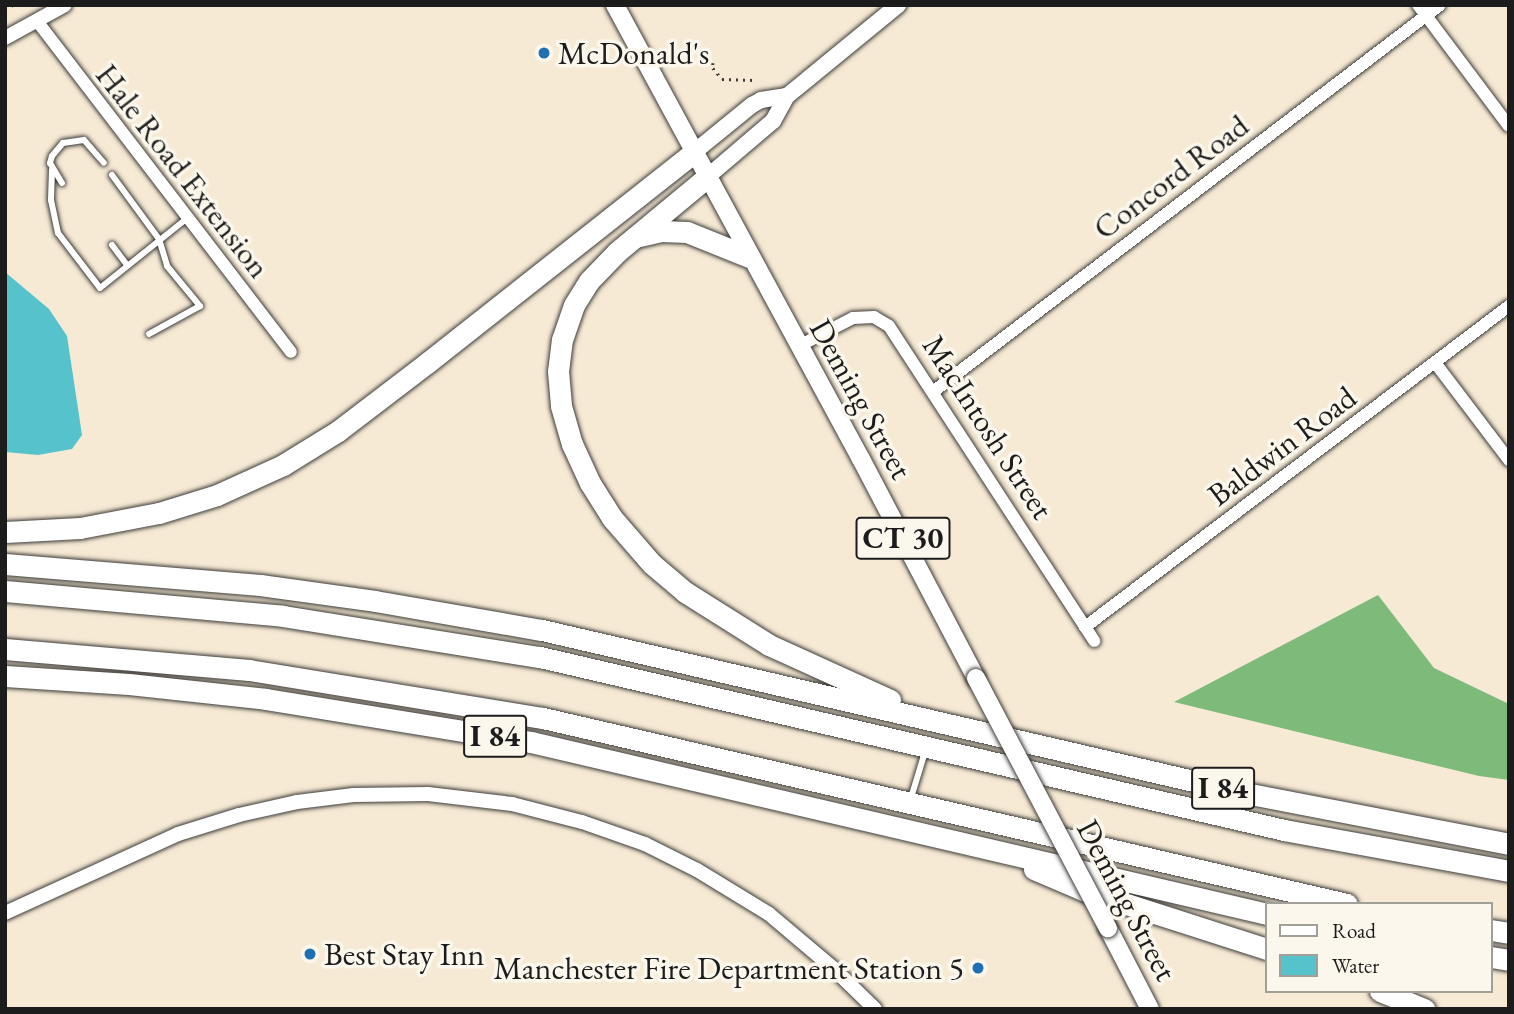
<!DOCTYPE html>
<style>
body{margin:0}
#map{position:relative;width:1514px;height:1014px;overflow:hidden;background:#f6ead5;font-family:"EB Garamond",serif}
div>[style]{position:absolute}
.forest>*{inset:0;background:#7eba79}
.water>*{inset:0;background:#56c3cc}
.path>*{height:2.5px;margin-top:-1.25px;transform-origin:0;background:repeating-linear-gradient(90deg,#3d3b38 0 2px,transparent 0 7px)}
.roads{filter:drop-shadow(0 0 2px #3d3b38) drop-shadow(0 0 2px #3d3b38)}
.service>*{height:6px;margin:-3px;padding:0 3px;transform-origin:3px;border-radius:3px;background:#fff}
.minor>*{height:12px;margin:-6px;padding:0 6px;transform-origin:6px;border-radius:6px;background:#fff}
.tertiary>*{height:14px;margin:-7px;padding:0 7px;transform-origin:7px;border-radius:7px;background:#fff}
.secondary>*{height:16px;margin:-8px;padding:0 8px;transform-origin:8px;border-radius:8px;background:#fff}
.primary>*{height:18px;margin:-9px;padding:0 9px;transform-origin:9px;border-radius:9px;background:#fff}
.motorway>*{height:21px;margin:-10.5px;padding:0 10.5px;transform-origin:10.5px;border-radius:10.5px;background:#fff}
.bridges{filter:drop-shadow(0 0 2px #3d3b38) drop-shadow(0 0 2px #3d3b38)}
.primary-bridge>*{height:18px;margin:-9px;padding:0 9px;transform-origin:9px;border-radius:9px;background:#fff}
.dots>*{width:19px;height:19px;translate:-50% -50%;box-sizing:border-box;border:4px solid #fbf7ec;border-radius:50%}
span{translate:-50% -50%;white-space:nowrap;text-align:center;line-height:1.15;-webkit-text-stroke:7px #fbf7ec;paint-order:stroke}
.shield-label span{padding:2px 5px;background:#fbf7ec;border:2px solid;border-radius:5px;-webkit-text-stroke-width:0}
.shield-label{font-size:30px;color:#1c1c1c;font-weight:700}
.poi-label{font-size:32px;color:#1c1c1c}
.left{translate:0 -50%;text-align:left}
.right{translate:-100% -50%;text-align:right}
.street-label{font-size:32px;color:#1c1c1c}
.frame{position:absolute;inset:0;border:7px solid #1c1c1c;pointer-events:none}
.legend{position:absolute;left:1265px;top:902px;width:228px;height:91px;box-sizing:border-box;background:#fbf7ec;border:2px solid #a29f99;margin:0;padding:9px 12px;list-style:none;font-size:21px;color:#1c1c1c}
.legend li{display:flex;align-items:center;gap:14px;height:35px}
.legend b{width:35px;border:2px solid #a29f99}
</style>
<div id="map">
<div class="forest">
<div style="clip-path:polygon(1378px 595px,1434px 668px,1509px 704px,1509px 780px,1479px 776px,1174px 702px)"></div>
</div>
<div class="water">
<div style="clip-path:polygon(5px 272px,49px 309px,67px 336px,82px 435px,72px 449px,38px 455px,5px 452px)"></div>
</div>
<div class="path">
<div style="left:5px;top:9px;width:9px;rotate:-27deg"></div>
<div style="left:713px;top:63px;width:5px;rotate:90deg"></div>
<div style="left:713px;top:68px;width:14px;rotate:51deg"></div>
<div style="left:722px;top:79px;width:32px;rotate:2deg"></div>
</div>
<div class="roads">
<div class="service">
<div style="left:52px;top:170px;width:30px;rotate:92deg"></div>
<div style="left:51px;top:200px;width:34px;rotate:78deg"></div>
<div style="left:58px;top:233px;width:69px;rotate:52.6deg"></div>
<div style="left:100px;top:288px;width:110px;rotate:-38.7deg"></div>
<div style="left:112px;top:175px;width:79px;rotate:53.7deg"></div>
<div style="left:159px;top:239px;width:28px;rotate:73deg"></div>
<div style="left:167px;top:266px;width:52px;rotate:50.5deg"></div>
<div style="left:200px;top:306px;width:58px;rotate:151.2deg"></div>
<div style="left:62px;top:183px;width:23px;rotate:-121deg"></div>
<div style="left:50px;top:163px;width:7px;rotate:-74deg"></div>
<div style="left:52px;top:156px;width:17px;rotate:-50deg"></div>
<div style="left:63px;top:143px;width:21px;rotate:-8deg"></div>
<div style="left:84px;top:140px;width:30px;rotate:49deg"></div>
<div style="left:112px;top:245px;width:25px;rotate:53deg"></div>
<div style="left:911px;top:798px;width:48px;rotate:-73.1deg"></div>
</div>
<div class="minor">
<div style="left:1418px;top:5px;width:151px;rotate:53.1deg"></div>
<div style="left:37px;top:21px;width:417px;rotate:52.5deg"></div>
<div style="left:799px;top:346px;width:61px;rotate:-27.4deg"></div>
<div style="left:853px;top:318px;width:21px;rotate:-3deg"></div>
<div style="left:874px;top:317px;width:17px;rotate:31deg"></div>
<div style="left:889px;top:326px;width:376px;rotate:56.9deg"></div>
<div style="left:1436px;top:364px;width:121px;rotate:52.8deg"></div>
<div style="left:934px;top:391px;width:636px;rotate:-37.34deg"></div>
<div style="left:1085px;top:627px;width:532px;rotate:-37.13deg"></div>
</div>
<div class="tertiary">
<div style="left:5px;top:38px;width:68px;rotate:-28.8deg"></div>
<div style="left:5px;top:913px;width:190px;rotate:-24.5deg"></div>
<div style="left:178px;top:834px;width:64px;rotate:-17.3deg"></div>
<div style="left:239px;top:815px;width:59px;rotate:-12.6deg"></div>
<div style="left:297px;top:802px;width:57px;rotate:-7deg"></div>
<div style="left:354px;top:795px;width:74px;rotate:-0.8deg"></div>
<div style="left:428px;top:794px;width:85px;rotate:6.8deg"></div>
<div style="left:512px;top:804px;width:72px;rotate:14.4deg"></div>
<div style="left:582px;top:822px;width:67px;rotate:19.2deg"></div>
<div style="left:645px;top:844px;width:58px;rotate:26.6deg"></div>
<div style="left:697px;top:870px;width:84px;rotate:31.4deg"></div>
<div style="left:769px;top:914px;width:85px;rotate:40.2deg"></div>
<div style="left:834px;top:969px;width:57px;rotate:44.3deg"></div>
</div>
<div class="secondary">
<div style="left:693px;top:153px;width:76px;rotate:-39.1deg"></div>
<div style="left:752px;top:105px;width:10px;rotate:-29deg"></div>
<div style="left:761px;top:100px;width:26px;rotate:-9deg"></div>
<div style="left:706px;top:178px;width:88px;rotate:-40.4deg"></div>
<div style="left:773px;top:121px;width:29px;rotate:-61deg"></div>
<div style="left:787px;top:96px;width:144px;rotate:-39.3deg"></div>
</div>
<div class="primary">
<div style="left:615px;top:5px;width:516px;rotate:61.55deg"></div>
<div style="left:861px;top:459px;width:247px;rotate:62.3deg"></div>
<div style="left:1108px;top:928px;width:91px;rotate:62.6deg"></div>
</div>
<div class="motorway">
<div style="left:706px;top:178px;width:116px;rotate:140.3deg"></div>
<div style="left:617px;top:252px;width:40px;rotate:134deg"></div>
<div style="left:589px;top:281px;width:28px;rotate:122deg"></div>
<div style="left:574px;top:305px;width:36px;rotate:109deg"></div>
<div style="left:562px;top:339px;width:32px;rotate:97deg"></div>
<div style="left:558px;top:371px;width:35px;rotate:85deg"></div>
<div style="left:561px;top:406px;width:40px;rotate:74deg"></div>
<div style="left:572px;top:444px;width:43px;rotate:65.2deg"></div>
<div style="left:590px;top:483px;width:41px;rotate:57.8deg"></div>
<div style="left:612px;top:518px;width:61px;rotate:49deg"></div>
<div style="left:652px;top:564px;width:43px;rotate:40.3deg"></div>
<div style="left:685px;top:592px;width:99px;rotate:32.2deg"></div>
<div style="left:769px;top:645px;width:133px;rotate:24.4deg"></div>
<div style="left:635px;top:237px;width:27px;rotate:-13deg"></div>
<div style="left:661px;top:231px;width:26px;rotate:2deg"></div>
<div style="left:687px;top:232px;width:67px;rotate:22deg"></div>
<div style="left:5px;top:532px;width:75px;rotate:-3.1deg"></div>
<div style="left:80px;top:528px;width:80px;rotate:-10.8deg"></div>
<div style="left:159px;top:513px;width:61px;rotate:-17.2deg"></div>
<div style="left:217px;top:495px;width:72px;rotate:-24.4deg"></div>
<div style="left:283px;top:465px;width:65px;rotate:-31.7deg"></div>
<div style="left:338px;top:431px;width:112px;rotate:-37.4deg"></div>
<div style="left:427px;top:363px;width:339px;rotate:-38.3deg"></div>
<div style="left:5px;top:564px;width:256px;rotate:4.7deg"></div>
<div style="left:260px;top:585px;width:116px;rotate:7.9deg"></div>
<div style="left:375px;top:601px;width:169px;rotate:9.9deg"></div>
<div style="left:542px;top:630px;width:722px;rotate:13.05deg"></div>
<div style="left:1245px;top:793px;width:269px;rotate:10.9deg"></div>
<div style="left:5px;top:591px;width:279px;rotate:5.1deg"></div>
<div style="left:283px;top:616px;width:260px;rotate:9.1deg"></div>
<div style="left:540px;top:657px;width:764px;rotate:13.09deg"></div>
<div style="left:1284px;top:830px;width:229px;rotate:10.3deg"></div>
<div style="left:5px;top:649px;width:245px;rotate:4.9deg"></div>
<div style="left:249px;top:670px;width:298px;rotate:9.3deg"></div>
<div style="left:543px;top:718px;width:825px;rotate:13.03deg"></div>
<div style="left:5px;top:676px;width:124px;rotate:3.7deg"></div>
<div style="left:129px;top:684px;width:138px;rotate:6.2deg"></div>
<div style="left:266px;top:699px;width:268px;rotate:9.2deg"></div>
<div style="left:531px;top:742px;width:756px;rotate:13.15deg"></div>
<div style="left:1034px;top:869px;width:53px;rotate:23.2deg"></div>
<div style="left:1083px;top:890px;width:193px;rotate:17.8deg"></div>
<div style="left:1491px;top:930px;width:18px;rotate:9deg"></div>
<div style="left:1491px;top:957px;width:18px;rotate:9deg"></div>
<div style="left:1380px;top:991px;width:48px;rotate:22.2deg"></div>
</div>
</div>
<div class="bridges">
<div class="primary-bridge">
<div style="left:976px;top:678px;width:283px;rotate:62.2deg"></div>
</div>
</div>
<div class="dots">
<div style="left:544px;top:53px;background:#1f6fb2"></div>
<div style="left:310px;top:954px;background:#1f6fb2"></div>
<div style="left:978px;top:968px;background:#1f6fb2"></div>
</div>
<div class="shield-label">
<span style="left:903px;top:538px">CT 30</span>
<span style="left:495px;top:736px">I 84</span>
<span style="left:1223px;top:788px">I 84</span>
</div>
<div class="poi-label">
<span class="left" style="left:558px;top:53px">McDonald's</span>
<span class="left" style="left:324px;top:954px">Best Stay Inn</span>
<span class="right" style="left:964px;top:968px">Manchester Fire Department Station 5</span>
</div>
<div class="street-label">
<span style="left:183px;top:171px;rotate:52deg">Hale Road Extension</span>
<span style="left:1171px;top:177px;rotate:-37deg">Concord Road</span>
<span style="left:861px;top:399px;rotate:61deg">Deming Street</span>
<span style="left:988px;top:427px;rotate:57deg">MacIntosh Street</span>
<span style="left:1282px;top:446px;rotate:-37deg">Baldwin Road</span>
<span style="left:1127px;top:900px;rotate:62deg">Deming Street</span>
</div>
<div class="frame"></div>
<ul class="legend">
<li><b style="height:9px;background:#fff"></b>Road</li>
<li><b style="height:19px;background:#56c3cc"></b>Water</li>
</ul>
</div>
